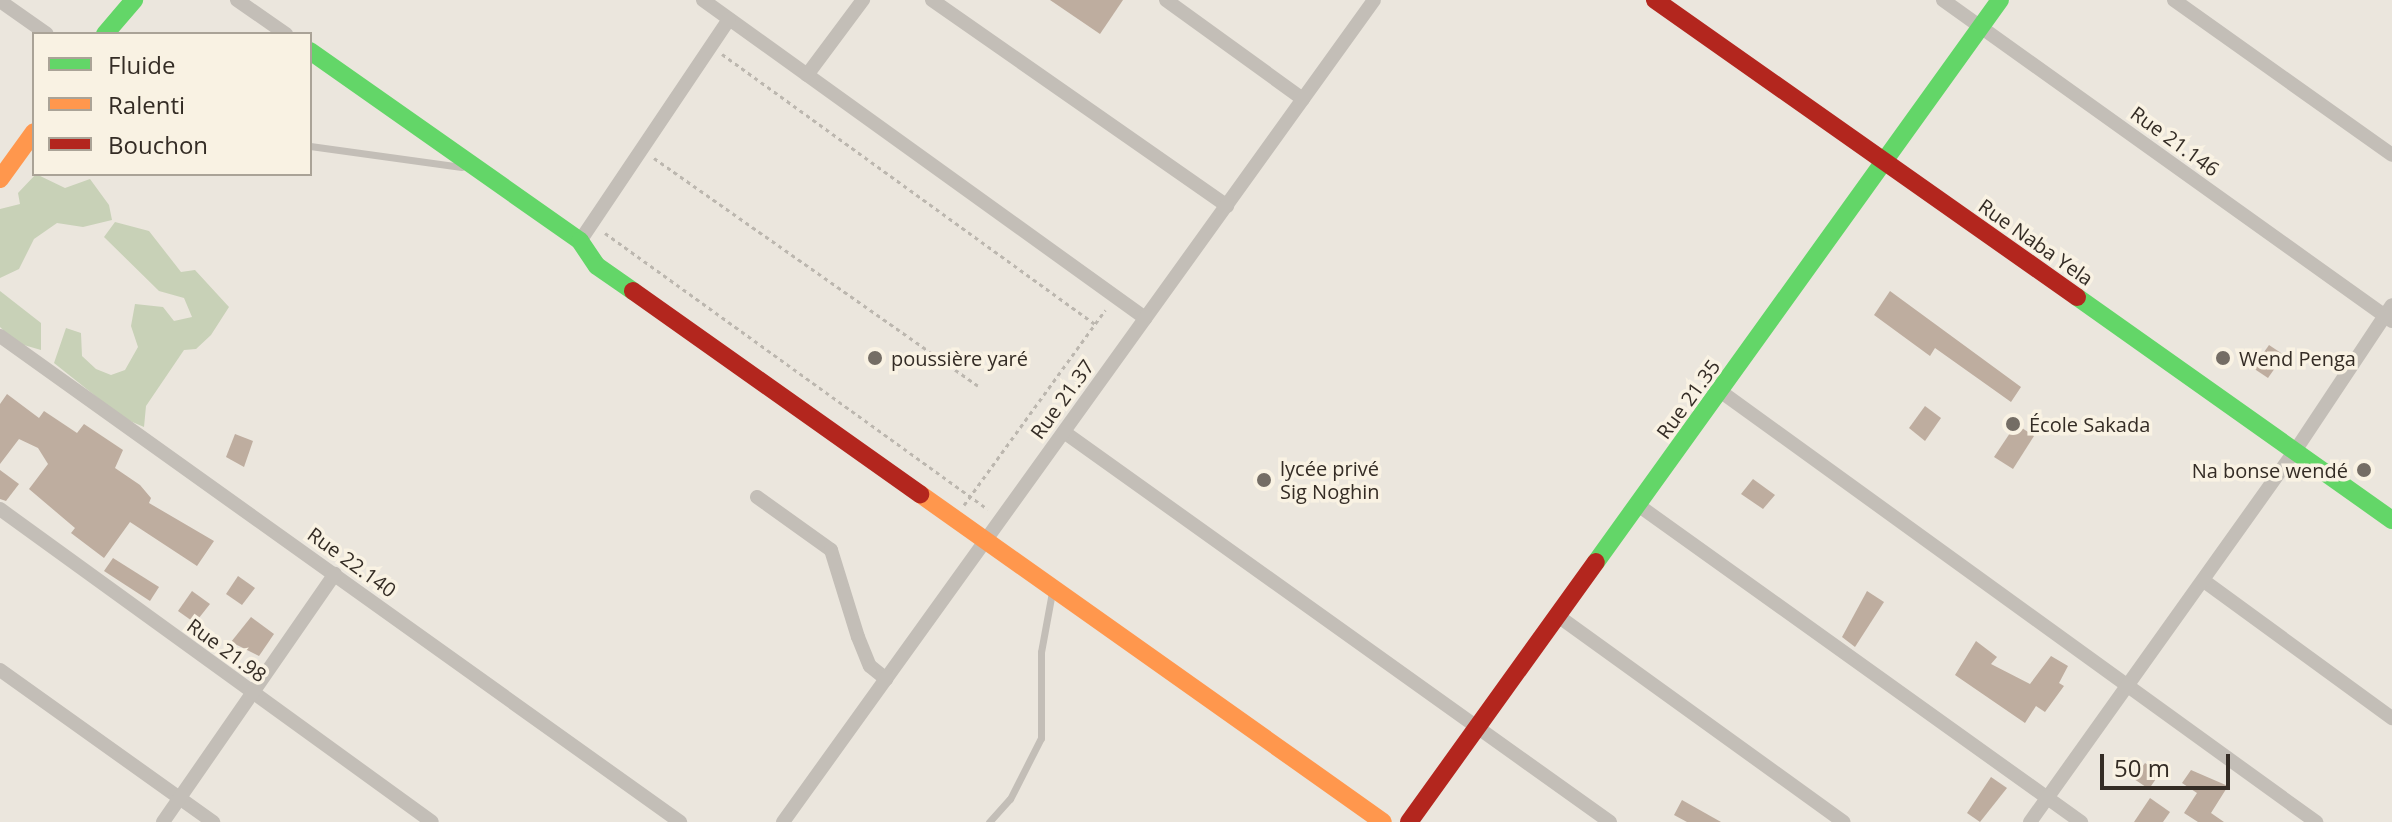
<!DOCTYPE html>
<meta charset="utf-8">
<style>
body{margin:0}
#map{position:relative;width:2392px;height:822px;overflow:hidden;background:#ebe6dd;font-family:"Open Sans",sans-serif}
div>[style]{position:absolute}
.green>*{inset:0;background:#c8d1b7}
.building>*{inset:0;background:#bead9f}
.path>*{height:3px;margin-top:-1.5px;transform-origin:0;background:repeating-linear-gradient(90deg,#bcb7af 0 4px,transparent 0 8px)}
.lane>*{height:7px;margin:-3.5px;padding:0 3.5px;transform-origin:3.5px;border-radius:3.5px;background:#c3beb7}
.street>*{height:14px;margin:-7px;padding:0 7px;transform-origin:7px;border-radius:7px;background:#c3beb7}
.fast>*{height:18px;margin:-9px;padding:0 9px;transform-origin:9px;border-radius:9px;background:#63d668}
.slow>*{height:18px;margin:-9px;padding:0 9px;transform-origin:9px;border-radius:9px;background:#ff974d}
.jam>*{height:18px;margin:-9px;padding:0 9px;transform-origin:9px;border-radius:9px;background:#b3261e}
.dots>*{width:22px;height:22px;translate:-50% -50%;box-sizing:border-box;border:4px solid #f9f2e3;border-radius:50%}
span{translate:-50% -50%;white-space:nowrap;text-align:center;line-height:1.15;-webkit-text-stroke:7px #f9f2e3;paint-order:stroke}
.street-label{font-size:20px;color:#342c25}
.poi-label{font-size:20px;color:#342c25}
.left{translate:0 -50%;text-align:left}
.right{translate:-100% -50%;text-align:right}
.legend{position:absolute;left:32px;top:32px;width:280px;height:144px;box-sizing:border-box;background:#f9f2e3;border:2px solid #aaa397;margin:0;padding:10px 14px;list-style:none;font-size:24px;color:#342c25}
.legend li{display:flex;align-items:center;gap:16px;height:40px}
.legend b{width:40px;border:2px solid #aaa397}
.scale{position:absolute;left:2100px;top:754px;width:130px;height:36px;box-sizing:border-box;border:4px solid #342c25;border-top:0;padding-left:10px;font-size:24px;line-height:28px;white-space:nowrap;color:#342c25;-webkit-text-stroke:6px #f9f2e3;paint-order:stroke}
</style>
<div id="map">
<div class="green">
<div style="clip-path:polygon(36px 174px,65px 188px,90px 179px,109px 205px,112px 220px,83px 227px,57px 223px,34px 239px,19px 269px,0 278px,0 209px,20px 204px,18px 193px)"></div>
<div style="clip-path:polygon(115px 222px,149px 231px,181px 272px,195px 270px,229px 307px,211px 335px,196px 349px,184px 350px,146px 406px,144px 427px,123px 418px,54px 363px,66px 328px,81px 333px,82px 356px,96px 369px,111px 375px,125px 370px,138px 347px,131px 326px,135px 304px,163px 307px,174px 321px,192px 317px,184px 298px,159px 291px,104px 237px)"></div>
<div style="clip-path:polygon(0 291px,41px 323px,41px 350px,17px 343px,0 327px)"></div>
</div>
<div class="building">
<div style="clip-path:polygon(1050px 0,1123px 0,1100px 34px)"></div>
<div style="clip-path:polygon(1890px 291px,2021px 387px,2011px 402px,1935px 348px,1930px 356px,1874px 315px)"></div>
<div style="clip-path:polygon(2269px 345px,2284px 355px,2268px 378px,2253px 368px)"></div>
<div style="clip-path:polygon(7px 394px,39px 418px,44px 411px,77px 433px,84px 424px,123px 450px,115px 468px,140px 485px,151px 498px,149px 503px,214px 541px,197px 566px,130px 522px,104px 558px,71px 533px,75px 528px,29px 489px,48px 464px,38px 448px,19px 439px,0 464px,0 404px)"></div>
<div style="clip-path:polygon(1925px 406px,1941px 418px,1925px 441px,1909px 428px)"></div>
<div style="clip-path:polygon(2016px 424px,2034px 436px,2013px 469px,1994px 457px)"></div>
<div style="clip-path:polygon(235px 434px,253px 441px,244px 467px,226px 457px)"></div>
<div style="clip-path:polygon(0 470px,19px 484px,6px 501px,0 499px)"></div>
<div style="clip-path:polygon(1753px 479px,1775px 495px,1763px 509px,1741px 494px)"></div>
<div style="clip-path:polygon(113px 558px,159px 587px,150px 601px,104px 571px)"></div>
<div style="clip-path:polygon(238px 576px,255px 588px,242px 605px,226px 594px)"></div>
<div style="clip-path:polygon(192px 591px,210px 604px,195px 623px,178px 611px)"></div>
<div style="clip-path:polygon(1867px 591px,1884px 602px,1855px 647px,1842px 637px)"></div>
<div style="clip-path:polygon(251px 617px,274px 634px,259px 656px,231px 642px)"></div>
<div style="clip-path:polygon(1976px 641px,1997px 657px,1991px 664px,2030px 684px,2051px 656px,2068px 666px,2059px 683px,2064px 686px,2045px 712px,2036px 706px,2025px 723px,1955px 675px)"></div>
<div style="clip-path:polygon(2145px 763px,2160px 773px,2149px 789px,2134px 779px)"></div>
<div style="clip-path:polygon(2191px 770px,2228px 786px,2211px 813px,2224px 822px,2198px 822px,2184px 813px,2197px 793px,2182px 783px)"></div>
<div style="clip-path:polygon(1991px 777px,2007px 788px,1980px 822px,1967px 813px)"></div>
<div style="clip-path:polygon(2150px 798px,2170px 812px,2163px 822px,2134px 822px)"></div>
<div style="clip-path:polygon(1682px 800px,1721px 822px,1687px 822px,1674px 815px)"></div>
</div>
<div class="path">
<div style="left:722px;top:54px;width:460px;rotate:35.9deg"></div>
<div style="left:654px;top:158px;width:396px;rotate:35.1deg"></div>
<div style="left:605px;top:233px;width:472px;rotate:35.8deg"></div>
<div style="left:964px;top:505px;width:241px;rotate:-54.1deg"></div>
</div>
<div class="lane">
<div style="left:310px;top:146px;width:153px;rotate:7.9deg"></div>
<div style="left:989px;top:822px;width:31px;rotate:-48deg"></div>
<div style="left:1010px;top:799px;width:68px;rotate:-63.1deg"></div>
<div style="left:1041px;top:738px;width:86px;rotate:-90deg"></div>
<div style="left:1041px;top:652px;width:61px;rotate:-79.6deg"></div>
</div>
<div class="street">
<div style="left:237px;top:0;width:60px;rotate:34.8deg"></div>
<div style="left:703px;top:0;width:545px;rotate:35.73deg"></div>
<div style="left:932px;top:0;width:360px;rotate:34.9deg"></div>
<div style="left:1166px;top:0;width:169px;rotate:35.9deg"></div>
<div style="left:1943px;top:0;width:552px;rotate:35.56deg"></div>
<div style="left:2174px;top:0;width:267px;rotate:35.4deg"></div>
<div style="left:0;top:1px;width:57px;rotate:35.1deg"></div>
<div style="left:807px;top:75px;width:94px;rotate:-53.3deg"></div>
<div style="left:580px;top:241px;width:267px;rotate:-56.1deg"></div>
<div style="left:0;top:336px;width:836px;rotate:35.55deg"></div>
<div style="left:1720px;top:391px;width:736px;rotate:35.87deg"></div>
<div style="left:1064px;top:432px;width:671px;rotate:35.54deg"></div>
<div style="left:757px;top:497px;width:91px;rotate:35.6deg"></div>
<div style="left:831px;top:550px;width:91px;rotate:72.8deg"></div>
<div style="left:858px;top:637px;width:31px;rotate:68deg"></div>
<div style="left:870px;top:666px;width:21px;rotate:39deg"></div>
<div style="left:1638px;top:505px;width:545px;rotate:35.59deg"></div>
<div style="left:0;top:509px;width:533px;rotate:35.92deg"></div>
<div style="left:2204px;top:581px;width:233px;rotate:36.1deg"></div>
<div style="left:1558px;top:616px;width:352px;rotate:35.8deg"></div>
<div style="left:0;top:670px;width:262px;rotate:35.5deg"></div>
<div style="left:163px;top:822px;width:302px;rotate:-55.3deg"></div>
<div style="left:783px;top:822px;width:1012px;rotate:-54.28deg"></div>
<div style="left:2030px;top:822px;width:456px;rotate:-54.5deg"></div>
<div style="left:2295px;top:451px;width:175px;rotate:-56.4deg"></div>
</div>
<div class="fast">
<div style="left:105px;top:34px;width:45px;rotate:-49.5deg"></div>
<div style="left:310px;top:51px;width:330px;rotate:35.1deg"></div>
<div style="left:580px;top:241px;width:30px;rotate:56deg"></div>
<div style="left:597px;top:266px;width:44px;rotate:34.8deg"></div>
<div style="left:2077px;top:297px;width:386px;rotate:35.3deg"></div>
<div style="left:1596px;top:562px;width:692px;rotate:-54.29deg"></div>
</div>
<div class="slow">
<div style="left:0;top:179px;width:58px;rotate:-54.1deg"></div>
<div style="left:920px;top:494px;width:567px;rotate:35.31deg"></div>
</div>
<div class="jam">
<div style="left:1655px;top:0;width:516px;rotate:35.14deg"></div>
<div style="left:633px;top:291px;width:352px;rotate:35.3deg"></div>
<div style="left:1409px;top:822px;width:320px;rotate:-54.3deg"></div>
</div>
<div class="dots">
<div style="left:875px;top:358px;background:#746d65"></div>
<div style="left:2223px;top:358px;background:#746d65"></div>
<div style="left:2013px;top:424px;background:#746d65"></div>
<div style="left:2364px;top:470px;background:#746d65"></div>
<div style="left:1264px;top:480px;background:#746d65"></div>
</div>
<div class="street-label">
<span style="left:2175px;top:141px;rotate:36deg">Rue 21.146</span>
<span style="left:2036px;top:242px;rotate:35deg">Rue Naba Yela</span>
<span style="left:1062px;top:399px;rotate:-54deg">Rue 21.37</span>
<span style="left:1688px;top:399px;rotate:-54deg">Rue 21.35</span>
<span style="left:352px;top:562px;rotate:36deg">Rue 22.140</span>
<span style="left:227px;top:650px;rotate:36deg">Rue 21.98</span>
</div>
<div class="poi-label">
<span class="left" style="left:891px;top:358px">poussière yaré</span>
<span class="left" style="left:2239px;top:358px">Wend Penga</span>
<span class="left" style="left:2029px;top:424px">École Sakada</span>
<span class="left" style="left:1280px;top:480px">lycée privé<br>Sig Noghin</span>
<span class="right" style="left:2348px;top:470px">Na bonse wendé</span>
</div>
<ul class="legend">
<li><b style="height:10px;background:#63d668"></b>Fluide</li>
<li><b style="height:10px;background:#ff974d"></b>Ralenti</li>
<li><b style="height:10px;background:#b3261e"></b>Bouchon</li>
</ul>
<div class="scale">50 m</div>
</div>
